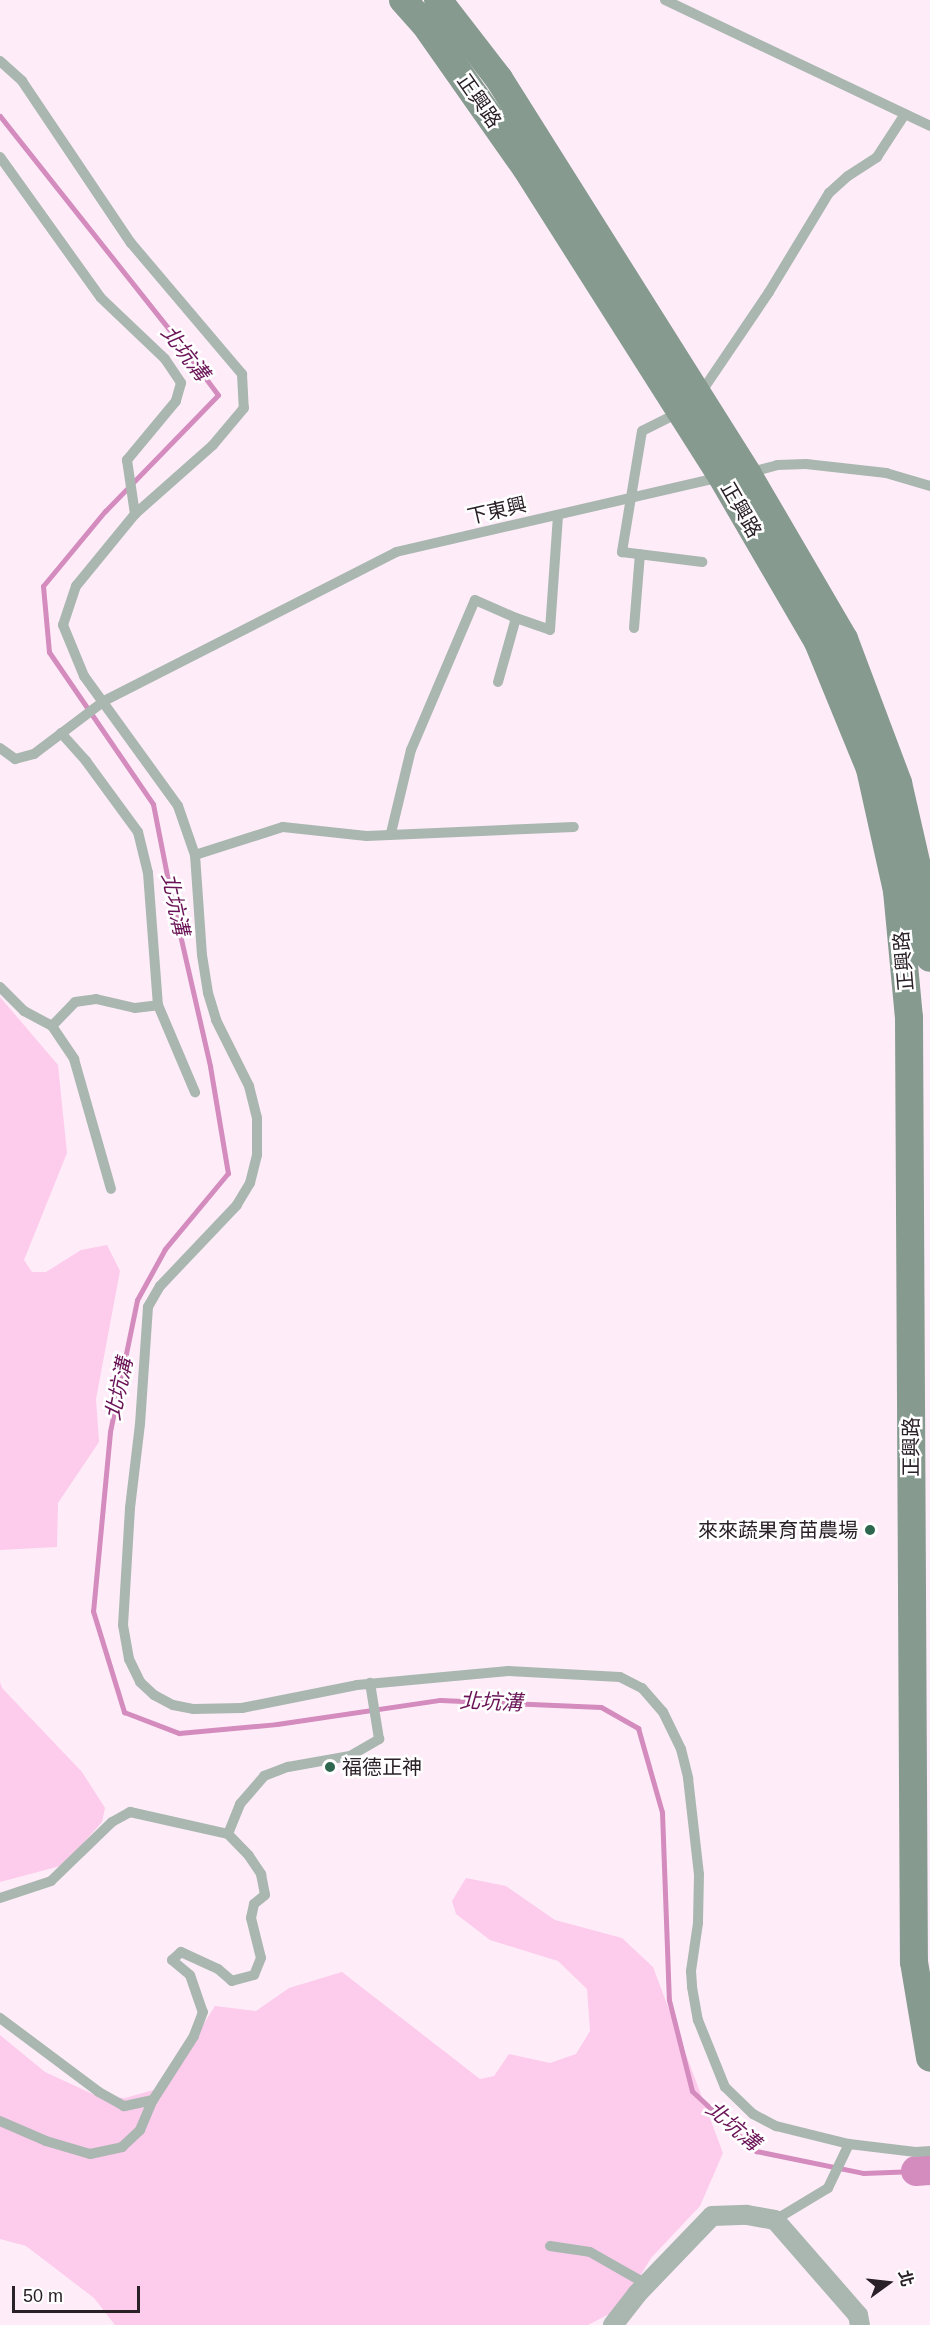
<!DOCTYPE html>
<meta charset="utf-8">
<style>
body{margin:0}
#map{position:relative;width:930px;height:2325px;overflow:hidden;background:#feedf8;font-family:Arial,"Noto Sans TC",sans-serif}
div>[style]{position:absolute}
.green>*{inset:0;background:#fdcbec}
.stream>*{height:5px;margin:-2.5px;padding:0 2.5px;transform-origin:2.5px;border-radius:2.5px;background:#d48bbe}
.river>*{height:30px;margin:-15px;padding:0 15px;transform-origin:15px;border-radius:15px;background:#d48bbe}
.service>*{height:10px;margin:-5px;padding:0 5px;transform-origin:5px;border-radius:5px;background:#aab7b0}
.minor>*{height:20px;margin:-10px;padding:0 10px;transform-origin:10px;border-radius:10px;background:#aab7b0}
.secondary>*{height:28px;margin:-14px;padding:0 14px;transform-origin:14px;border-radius:14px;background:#869a90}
.dots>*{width:16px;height:16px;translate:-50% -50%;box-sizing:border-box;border:3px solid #fff;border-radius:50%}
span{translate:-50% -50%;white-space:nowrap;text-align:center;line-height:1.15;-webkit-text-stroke:5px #fff;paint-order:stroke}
.street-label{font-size:20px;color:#2a2027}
.poi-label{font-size:20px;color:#2a2027}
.right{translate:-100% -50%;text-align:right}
.left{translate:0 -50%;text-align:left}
.water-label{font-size:21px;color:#6a1457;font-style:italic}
.north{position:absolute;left:858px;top:2253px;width:60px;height:60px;-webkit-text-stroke:4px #fff;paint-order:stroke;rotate:75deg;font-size:16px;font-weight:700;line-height:24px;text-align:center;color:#2a2027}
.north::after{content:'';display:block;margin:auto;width:21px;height:27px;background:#2a2027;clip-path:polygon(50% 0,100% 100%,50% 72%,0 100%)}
.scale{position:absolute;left:12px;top:2286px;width:128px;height:27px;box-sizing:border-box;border:3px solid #2a2027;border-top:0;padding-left:8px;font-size:18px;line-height:21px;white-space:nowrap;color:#2a2027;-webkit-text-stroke:4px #fff;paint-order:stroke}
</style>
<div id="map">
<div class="green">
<div style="clip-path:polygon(0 997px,58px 1065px,67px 1153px,24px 1260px,32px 1272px,46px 1272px,81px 1250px,107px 1245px,120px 1271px,96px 1399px,99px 1442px,58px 1503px,57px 1547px,0 1550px)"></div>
<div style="clip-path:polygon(0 1682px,2px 1688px,82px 1772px,105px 1808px,102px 1822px,64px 1865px,0 1882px)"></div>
<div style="clip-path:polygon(466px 1878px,506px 1886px,555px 1920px,622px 1938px,653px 1967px,723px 2153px,700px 2206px,651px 2258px,621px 2308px,588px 2325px,115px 2325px,94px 2298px,26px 2246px,0 2239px,0 2035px,45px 2072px,97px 2096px,125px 2098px,164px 2087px,215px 2006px,256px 2011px,289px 1988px,342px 1972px,480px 2079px,494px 2076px,509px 2054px,550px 2063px,576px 2054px,590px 2031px,587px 1989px,558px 1961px,490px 1940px,456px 1914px,452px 1901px)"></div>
</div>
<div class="stream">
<div style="left:0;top:116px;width:272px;rotate:51.6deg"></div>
<div style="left:169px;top:329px;width:82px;rotate:53.4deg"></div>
<div style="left:218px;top:395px;width:162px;rotate:134.2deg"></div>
<div style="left:105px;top:511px;width:97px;rotate:129.6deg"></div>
<div style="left:43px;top:586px;width:66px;rotate:84.8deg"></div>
<div style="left:49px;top:652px;width:184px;rotate:55.6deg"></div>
<div style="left:153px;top:804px;width:89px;rotate:78.9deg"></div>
<div style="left:170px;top:891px;width:180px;rotate:77.1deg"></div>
<div style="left:210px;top:1066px;width:109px;rotate:80.5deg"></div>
<div style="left:228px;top:1173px;width:99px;rotate:129.7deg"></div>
<div style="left:165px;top:1249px;width:58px;rotate:118.8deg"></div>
<div style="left:137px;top:1300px;width:135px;rotate:101.6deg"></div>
<div style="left:110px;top:1432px;width:180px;rotate:95.4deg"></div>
<div style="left:93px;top:1611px;width:106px;rotate:72.9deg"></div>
<div style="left:124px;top:1712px;width:59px;rotate:20.9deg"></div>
<div style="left:179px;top:1733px;width:98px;rotate:-5.2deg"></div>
<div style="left:277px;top:1724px;width:165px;rotate:-8.4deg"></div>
<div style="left:440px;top:1700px;width:161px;rotate:2.5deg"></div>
<div style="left:601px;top:1707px;width:43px;rotate:29.6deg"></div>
<div style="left:638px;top:1728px;width:87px;rotate:74.1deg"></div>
<div style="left:662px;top:1812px;width:188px;rotate:87.9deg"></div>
<div style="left:669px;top:2000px;width:94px;rotate:75.8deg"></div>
<div style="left:692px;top:2091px;width:88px;rotate:43.2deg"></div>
<div style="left:756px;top:2151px;width:109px;rotate:11.6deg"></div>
<div style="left:863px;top:2173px;width:53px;rotate:-2.2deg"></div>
</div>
<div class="river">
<div style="left:916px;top:2171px;width:14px;rotate:-4deg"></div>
</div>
<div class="service">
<div style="left:665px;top:0;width:293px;rotate:25.4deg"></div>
<div style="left:0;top:61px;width:30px;rotate:42deg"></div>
<div style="left:22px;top:81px;width:195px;rotate:56.1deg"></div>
<div style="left:131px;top:243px;width:172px;rotate:49.7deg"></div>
<div style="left:242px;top:374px;width:34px;rotate:87deg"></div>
<div style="left:244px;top:408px;width:48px;rotate:130deg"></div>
<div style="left:213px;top:445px;width:104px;rotate:138.5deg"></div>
<div style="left:135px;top:514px;width:93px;rotate:129.3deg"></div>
<div style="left:76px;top:586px;width:41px;rotate:108.4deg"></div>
<div style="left:63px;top:625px;width:55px;rotate:67.6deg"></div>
<div style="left:84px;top:676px;width:160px;rotate:54.1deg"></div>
<div style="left:178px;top:806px;width:52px;rotate:70.9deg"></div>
<div style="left:195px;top:855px;width:100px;rotate:86deg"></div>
<div style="left:202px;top:955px;width:38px;rotate:81deg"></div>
<div style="left:208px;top:993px;width:28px;rotate:73deg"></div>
<div style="left:216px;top:1020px;width:74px;rotate:63.4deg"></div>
<div style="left:249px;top:1086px;width:33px;rotate:76deg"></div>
<div style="left:257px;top:1118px;width:37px;rotate:90deg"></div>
<div style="left:257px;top:1155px;width:29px;rotate:104deg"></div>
<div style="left:250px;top:1183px;width:26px;rotate:121deg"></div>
<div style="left:237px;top:1205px;width:112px;rotate:133.5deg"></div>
<div style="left:160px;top:1286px;width:24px;rotate:120deg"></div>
<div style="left:148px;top:1307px;width:117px;rotate:93.9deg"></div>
<div style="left:140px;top:1424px;width:85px;rotate:96.8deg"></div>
<div style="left:130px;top:1508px;width:117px;rotate:93.4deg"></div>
<div style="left:123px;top:1625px;width:35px;rotate:80deg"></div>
<div style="left:129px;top:1659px;width:25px;rotate:64deg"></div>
<div style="left:140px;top:1682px;width:19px;rotate:43deg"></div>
<div style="left:154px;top:1695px;width:21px;rotate:28deg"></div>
<div style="left:173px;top:1705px;width:20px;rotate:11deg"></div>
<div style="left:193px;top:1709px;width:49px;rotate:-1.2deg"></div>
<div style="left:242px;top:1708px;width:117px;rotate:-11.3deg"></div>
<div style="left:357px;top:1685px;width:152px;rotate:-5.3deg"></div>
<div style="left:508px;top:1671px;width:112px;rotate:3.1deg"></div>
<div style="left:620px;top:1677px;width:25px;rotate:27deg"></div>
<div style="left:642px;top:1688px;width:32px;rotate:49deg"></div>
<div style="left:663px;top:1712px;width:41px;rotate:64.1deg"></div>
<div style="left:681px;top:1749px;width:30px;rotate:76deg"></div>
<div style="left:688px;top:1778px;width:97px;rotate:83.5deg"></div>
<div style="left:699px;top:1874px;width:49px;rotate:91.2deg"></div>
<div style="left:698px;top:1923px;width:49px;rotate:98.3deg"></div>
<div style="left:691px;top:1971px;width:16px;rotate:86deg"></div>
<div style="left:692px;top:1987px;width:34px;rotate:80deg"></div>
<div style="left:698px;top:2020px;width:72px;rotate:68.1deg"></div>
<div style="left:725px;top:2087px;width:39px;rotate:44deg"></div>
<div style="left:753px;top:2114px;width:26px;rotate:28deg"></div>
<div style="left:776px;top:2126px;width:75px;rotate:13.9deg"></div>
<div style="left:849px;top:2144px;width:67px;rotate:6.8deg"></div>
<div style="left:916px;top:2152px;width:14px;rotate:-4deg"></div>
<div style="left:0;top:157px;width:173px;rotate:54.4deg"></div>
<div style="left:101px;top:298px;width:88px;rotate:43.6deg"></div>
<div style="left:165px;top:359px;width:29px;rotate:56deg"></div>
<div style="left:181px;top:383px;width:19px;rotate:106deg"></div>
<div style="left:176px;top:401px;width:77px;rotate:129.7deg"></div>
<div style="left:127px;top:460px;width:55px;rotate:81.6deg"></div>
<div style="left:700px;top:394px;width:123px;rotate:-55.9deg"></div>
<div style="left:769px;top:292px;width:116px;rotate:-58.8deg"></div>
<div style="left:829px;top:193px;width:25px;rotate:-42deg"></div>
<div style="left:848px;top:176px;width:35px;rotate:-33deg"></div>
<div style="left:877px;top:157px;width:51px;rotate:-56.9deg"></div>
<div style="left:680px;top:412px;width:42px;rotate:153.4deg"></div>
<div style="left:642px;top:431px;width:123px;rotate:99.4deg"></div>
<div style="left:622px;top:552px;width:81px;rotate:7.1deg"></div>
<div style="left:748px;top:473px;width:30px;rotate:-15deg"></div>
<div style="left:777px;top:465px;width:29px;rotate:-2deg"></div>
<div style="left:806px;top:464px;width:81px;rotate:6.4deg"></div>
<div style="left:886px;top:473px;width:46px;rotate:16.5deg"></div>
<div style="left:634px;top:628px;width:74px;rotate:-85.4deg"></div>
<div style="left:498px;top:682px;width:66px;rotate:-74.3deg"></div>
<div style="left:516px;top:618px;width:36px;rotate:19deg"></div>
<div style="left:550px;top:630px;width:115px;rotate:-86deg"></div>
<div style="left:61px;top:733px;width:38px;rotate:48deg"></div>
<div style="left:86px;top:761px;width:88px;rotate:53.8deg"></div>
<div style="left:138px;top:832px;width:42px;rotate:76.3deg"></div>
<div style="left:148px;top:873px;width:132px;rotate:85.7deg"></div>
<div style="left:158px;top:1005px;width:95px;rotate:67deg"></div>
<div style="left:0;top:748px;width:19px;rotate:36deg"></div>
<div style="left:15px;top:759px;width:20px;rotate:-15deg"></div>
<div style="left:34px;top:754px;width:88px;rotate:-37.1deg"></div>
<div style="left:104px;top:701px;width:328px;rotate:-27deg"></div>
<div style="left:396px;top:552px;width:333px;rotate:-13deg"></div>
<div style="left:391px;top:833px;width:85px;rotate:-76.5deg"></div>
<div style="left:411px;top:750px;width:163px;rotate:-66.9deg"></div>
<div style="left:475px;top:600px;width:45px;rotate:23.7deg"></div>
<div style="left:195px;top:855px;width:92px;rotate:-17.7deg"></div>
<div style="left:283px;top:827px;width:84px;rotate:6.1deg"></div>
<div style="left:367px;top:836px;width:207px;rotate:-2.5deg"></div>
<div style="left:0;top:987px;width:34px;rotate:45deg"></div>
<div style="left:24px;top:1011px;width:32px;rotate:28deg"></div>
<div style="left:52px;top:1026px;width:40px;rotate:56deg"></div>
<div style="left:74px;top:1059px;width:135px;rotate:74.1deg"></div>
<div style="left:52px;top:1026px;width:33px;rotate:-46deg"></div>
<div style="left:75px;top:1002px;width:21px;rotate:-8deg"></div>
<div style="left:96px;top:999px;width:40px;rotate:13deg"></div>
<div style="left:135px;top:1008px;width:23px;rotate:-7deg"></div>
<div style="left:228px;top:1834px;width:32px;rotate:-68deg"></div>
<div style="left:240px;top:1804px;width:37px;rotate:-49deg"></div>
<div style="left:264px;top:1776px;width:26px;rotate:-21deg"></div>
<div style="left:288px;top:1767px;width:63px;rotate:-10.1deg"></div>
<div style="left:350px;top:1756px;width:34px;rotate:-30deg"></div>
<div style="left:379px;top:1739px;width:57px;rotate:-99.1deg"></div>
<div style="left:0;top:1898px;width:54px;rotate:-18.4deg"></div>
<div style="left:51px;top:1881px;width:85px;rotate:-44deg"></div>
<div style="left:112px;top:1822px;width:21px;rotate:-29deg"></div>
<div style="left:130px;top:1812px;width:100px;rotate:12.7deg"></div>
<div style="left:228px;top:1834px;width:30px;rotate:46deg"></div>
<div style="left:249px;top:1856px;width:22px;rotate:56deg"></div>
<div style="left:261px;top:1874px;width:21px;rotate:79deg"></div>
<div style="left:265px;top:1895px;width:14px;rotate:141deg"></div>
<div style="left:254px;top:1904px;width:14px;rotate:102deg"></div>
<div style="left:251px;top:1918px;width:41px;rotate:76deg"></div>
<div style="left:261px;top:1958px;width:18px;rotate:112deg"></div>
<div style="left:254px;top:1975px;width:23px;rotate:165deg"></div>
<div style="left:232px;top:1981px;width:18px;rotate:-139deg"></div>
<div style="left:218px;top:1969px;width:41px;rotate:-155.3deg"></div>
<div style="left:181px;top:1952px;width:12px;rotate:138deg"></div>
<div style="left:172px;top:1960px;width:23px;rotate:40deg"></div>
<div style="left:190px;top:1975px;width:39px;rotate:71deg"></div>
<div style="left:203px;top:2012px;width:26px;rotate:111deg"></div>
<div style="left:194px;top:2036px;width:76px;rotate:122.6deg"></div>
<div style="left:153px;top:2100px;width:30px;rotate:168deg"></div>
<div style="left:124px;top:2106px;width:29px;rotate:-151deg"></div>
<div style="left:99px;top:2092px;width:124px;rotate:-143.2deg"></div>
<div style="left:0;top:2121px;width:50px;rotate:23.5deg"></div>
<div style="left:46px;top:2141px;width:46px;rotate:16.5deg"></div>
<div style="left:90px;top:2154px;width:33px;rotate:-12deg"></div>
<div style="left:122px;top:2147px;width:25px;rotate:-43deg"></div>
<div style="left:140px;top:2130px;width:33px;rotate:-67deg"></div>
<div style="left:775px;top:2220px;width:62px;rotate:-31.1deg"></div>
<div style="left:828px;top:2188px;width:49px;rotate:-64.5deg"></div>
<div style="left:550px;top:2246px;width:40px;rotate:8.5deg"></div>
<div style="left:590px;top:2252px;width:64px;rotate:29.7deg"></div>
</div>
<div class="minor">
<div style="left:613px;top:2325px;width:39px;rotate:-52deg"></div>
<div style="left:637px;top:2294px;width:108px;rotate:-46.1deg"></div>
<div style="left:712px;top:2216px;width:35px;rotate:-2deg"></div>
<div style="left:747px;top:2215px;width:28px;rotate:10deg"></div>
<div style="left:775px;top:2220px;width:126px;rotate:48.9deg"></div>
<div style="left:858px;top:2315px;width:10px;rotate:79deg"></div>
</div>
<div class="secondary">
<div style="left:403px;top:0;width:31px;rotate:48deg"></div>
<div style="left:424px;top:23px;width:177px;rotate:54.9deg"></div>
<div style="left:526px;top:168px;width:366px;rotate:57.6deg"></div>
<div style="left:722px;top:477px;width:191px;rotate:59.8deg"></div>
<div style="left:818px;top:642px;width:137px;rotate:67.7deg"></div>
<div style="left:870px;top:769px;width:125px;rotate:77.5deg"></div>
<div style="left:897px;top:891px;width:128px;rotate:84.6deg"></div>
<div style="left:909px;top:1018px;width:944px;rotate:89.7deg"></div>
<div style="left:914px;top:1962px;width:97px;rotate:80.5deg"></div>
<div style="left:438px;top:0;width:100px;rotate:52.3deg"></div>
<div style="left:499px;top:79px;width:466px;rotate:57.8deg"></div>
<div style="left:747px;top:473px;width:192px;rotate:59.7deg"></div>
<div style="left:844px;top:639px;width:154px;rotate:69.4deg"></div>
<div style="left:898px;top:783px;width:121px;rotate:77.1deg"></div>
<div style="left:925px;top:901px;width:57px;rotate:85deg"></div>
</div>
<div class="dots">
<div style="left:870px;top:1530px;background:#2e674f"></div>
<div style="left:330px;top:1767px;background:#2e674f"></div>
</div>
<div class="street-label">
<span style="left:479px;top:101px;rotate:55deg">正興路</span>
<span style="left:741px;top:510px;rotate:60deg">正興路</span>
<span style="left:497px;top:511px;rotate:-13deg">下東興</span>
<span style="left:904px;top:961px;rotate:-95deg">正興路</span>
<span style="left:911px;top:1447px;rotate:-90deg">正興路</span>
</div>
<div class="poi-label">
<span class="right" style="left:858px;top:1530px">來來蔬果育苗農場</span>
<span class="left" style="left:342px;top:1767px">福德正神</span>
</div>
<div class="water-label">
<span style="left:185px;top:353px;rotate:52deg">北坑溝</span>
<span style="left:175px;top:904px;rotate:78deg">北坑溝</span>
<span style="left:119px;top:1389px;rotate:-78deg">北坑溝</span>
<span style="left:491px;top:1702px;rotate:2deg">北坑溝</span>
<span style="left:733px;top:2126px;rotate:40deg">北坑溝</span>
</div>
<div class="north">北</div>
<div class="scale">50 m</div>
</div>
